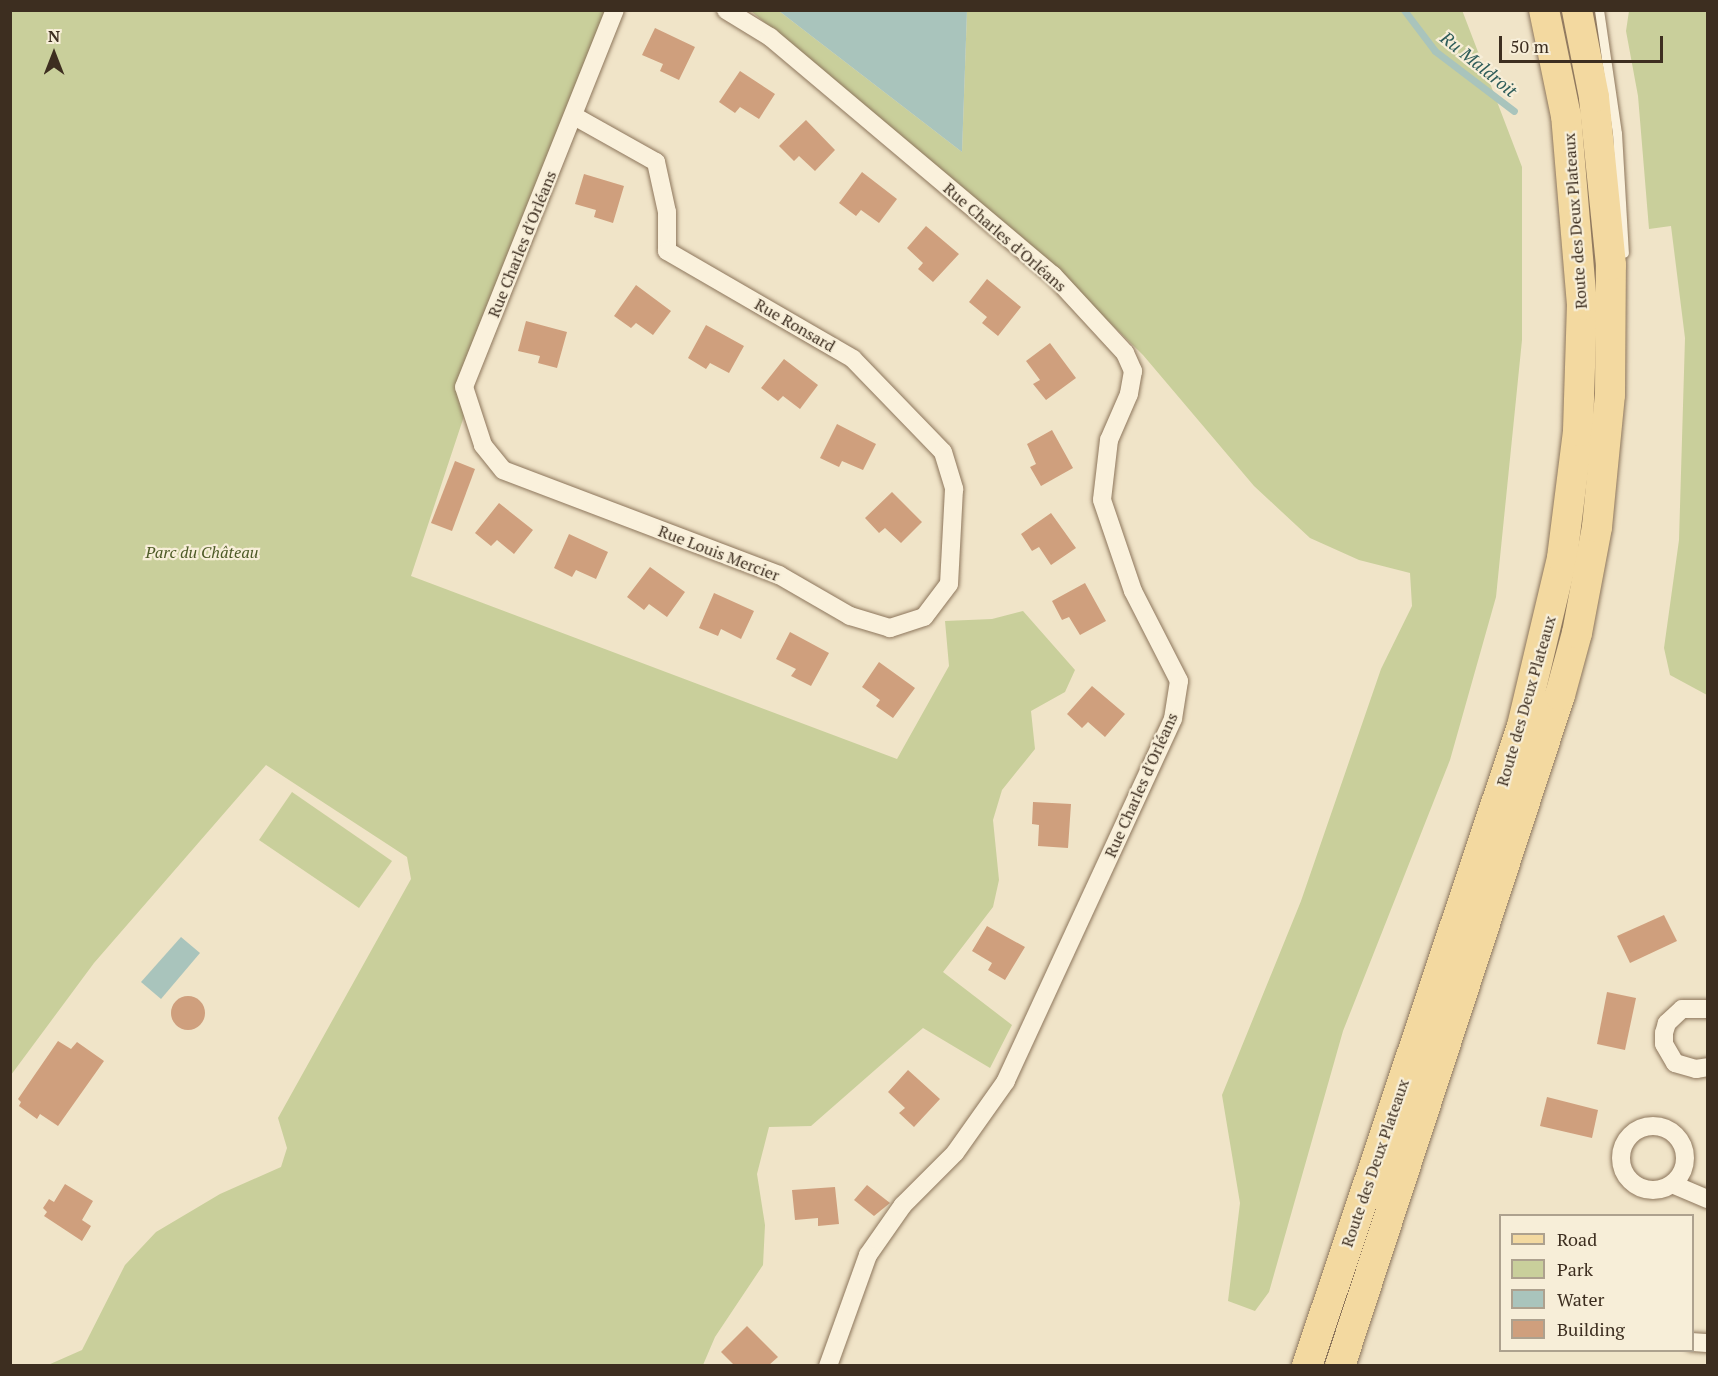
<!DOCTYPE html>
<meta charset="utf-8">
<style>
body{margin:0}
#map{position:relative;width:1718px;height:1376px;overflow:hidden;background:#f0e4c8;font-family:"PT Serif",serif}
div>[style]{position:absolute}
.green>*{inset:0;background:#c9cf9b}
.water>*{inset:0;background:#a9c4bc}
.stream>*{height:7px;margin:-3.5px;padding:0 3.5px;transform-origin:3.5px;border-radius:3.5px;background:#a9c4bc}
.building>*{inset:0;background:#cf9f7d}
.round{border-radius:50%}
.roads{filter:drop-shadow(0 0 2px #8d765c) drop-shadow(0 0 2px #8d765c)}
.lane>*{height:9px;margin:-4.5px;padding:0 4.5px;transform-origin:4.5px;border-radius:4.5px;background:#faf1dc}
.street>*{height:18px;margin:-9px;padding:0 9px;transform-origin:9px;border-radius:9px;background:#faf1dc}
.street>.ring{margin:-9px;padding:0;box-sizing:content-box;background:none;border:18px solid #faf1dc;border-radius:50%}
.primary>*{height:30px;margin:-15px;padding:0 15px;transform-origin:15px;border-radius:15px;background:#f3d9a0}
span{translate:-50% -50%;white-space:nowrap;text-align:center;line-height:1.15;-webkit-text-stroke:4.5px #f7eed8;paint-order:stroke}
.street-label{font-size:16px;color:#3d2e20}
.park-label{font-size:16px;color:#4d5a26;font-style:italic}
.water-label{font-size:18px;color:#2f5d5a;font-style:italic}
.frame{position:absolute;inset:0;border:12px solid #3d2e20;pointer-events:none}
.legend{position:absolute;left:1499px;top:1214px;width:195px;height:138px;box-sizing:border-box;background:#f7eed8;border:2px solid #ada18e;margin:0;padding:8px 10px;list-style:none;font-size:18px;color:#3d2e20}
.legend li{display:flex;align-items:center;gap:12px;height:30px}
.legend b{width:30px;border:2px solid #ada18e}
.north{position:absolute;left:24px;top:24px;width:60px;height:60px;-webkit-text-stroke:4px #f7eed8;paint-order:stroke;rotate:0deg;font-size:16px;font-weight:700;line-height:24px;text-align:center;color:#3d2e20}
.north::after{content:'';display:block;margin:auto;width:21px;height:27px;background:#3d2e20;clip-path:polygon(50% 0,100% 100%,50% 72%,0 100%)}
.scale{position:absolute;left:1499px;top:36px;width:164px;height:27px;box-sizing:border-box;border:3px solid #3d2e20;border-top:0;padding-left:8px;font-size:18px;line-height:21px;white-space:nowrap;color:#3d2e20;-webkit-text-stroke:4px #f7eed8;paint-order:stroke}
</style>
<div id="map">
<div class="green">
<div style="clip-path:polygon(1462px 10px,1522px 167px,1522px 340px,1496px 597px,1450px 760px,1343px 1031px,1269px 1292px,1255px 1311px,1228px 1301px,1240px 1203px,1222px 1095px,1301px 901px,1381px 669px,1412px 606px,1410px 573px,1359px 560px,1310px 538px,1254px 486px,1143px 355px,1024px 239px,751px 11px,779px 11px,962px 152px,967px 11px)"></div>
<div style="clip-path:polygon(11px 11px,624px 11px,549px 160px,411px 576px,897px 759px,949px 666px,945px 621px,992px 619px,1023px 611px,1075px 670px,1065px 692px,1031px 711px,1035px 749px,1002px 790px,993px 820px,999px 880px,993px 907px,943px 972px,1012px 1025px,990px 1068px,923px 1028px,811px 1126px,769px 1127px,757px 1174px,765px 1225px,763px 1265px,715px 1337px,703px 1365px,48px 1365px,82px 1350px,125px 1265px,156px 1232px,220px 1194px,281px 1167px,287px 1148px,278px 1118px,411px 879px,407px 857px,266px 765px,94px 963px,11px 1075px)"></div>
<div style="clip-path:polygon(1629px 11px,1707px 11px,1707px 695px,1670px 675px,1664px 648px,1679px 540px,1685px 338px,1671px 226px,1649px 229px,1638px 96px,1626px 31px)"></div>
<div style="clip-path:polygon(292px 792px,392px 861px,359px 908px,259px 840px)"></div>
</div>
<div class="water">
<div style="clip-path:polygon(779px 11px,967px 11px,962px 152px)"></div>
<div style="clip-path:polygon(181px 937px,200px 953px,161px 999px,141px 982px)"></div>
</div>
<div class="stream">
<div style="left:1404px;top:10px;width:51px;rotate:52.9deg"></div>
<div style="left:1435px;top:51px;width:99px;rotate:37.2deg"></div>
</div>
<div class="building">
<div style="clip-path:polygon(655px 28px,695px 47px,679px 80px,660px 71px,663px 64px,642px 55px)"></div>
<div style="clip-path:polygon(740px 71px,775px 94px,759px 119px,740px 107px,735px 113px,719px 102px)"></div>
<div style="clip-path:polygon(806px 120px,835px 150px,815px 171px,799px 156px,794px 161px,779px 146px)"></div>
<div style="clip-path:polygon(862px 172px,897px 199px,879px 223px,861px 210px,856px 216px,839px 203px)"></div>
<div style="clip-path:polygon(584px 174px,624px 186px,613px 223px,594px 217px,596px 210px,575px 204px)"></div>
<div style="clip-path:polygon(926px 226px,959px 254px,933px 282px,918px 269px,923px 263px,907px 248px)"></div>
<div style="clip-path:polygon(987px 279px,1021px 307px,998px 336px,982px 323px,987px 317px,969px 302px)"></div>
<div style="clip-path:polygon(636px 285px,671px 311px,653px 335px,636px 323px,631px 328px,614px 316px)"></div>
<div style="clip-path:polygon(526px 321px,567px 332px,557px 368px,538px 363px,540px 356px,518px 351px)"></div>
<div style="clip-path:polygon(706px 325px,744px 346px,729px 373px,710px 363px,706px 369px,688px 358px)"></div>
<div style="clip-path:polygon(1050px 343px,1076px 378px,1046px 400px,1033px 384px,1040px 380px,1026px 361px)"></div>
<div style="clip-path:polygon(784px 359px,818px 385px,800px 409px,783px 396px,778px 401px,761px 388px)"></div>
<div style="clip-path:polygon(837px 424px,876px 444px,863px 470px,842px 461px,839px 467px,820px 458px)"></div>
<div style="clip-path:polygon(1052px 430px,1073px 468px,1041px 486px,1030px 467px,1036px 464px,1027px 444px)"></div>
<div style="clip-path:polygon(455px 461px,475px 469px,452px 531px,431px 523px)"></div>
<div style="clip-path:polygon(892px 492px,922px 522px,901px 543px,885px 528px,879px 533px,865px 518px)"></div>
<div style="clip-path:polygon(499px 503px,533px 530px,514px 554px,497px 540px,491px 546px,475px 533px)"></div>
<div style="clip-path:polygon(1051px 513px,1076px 548px,1051px 565px,1039px 547px,1032px 551px,1021px 534px)"></div>
<div style="clip-path:polygon(569px 534px,608px 552px,596px 579px,576px 570px,572px 577px,554px 568px)"></div>
<div style="clip-path:polygon(650px 567px,685px 592px,667px 617px,649px 604px,644px 610px,627px 597px)"></div>
<div style="clip-path:polygon(1085px 583px,1106px 621px,1080px 635px,1069px 617px,1062px 620px,1052px 601px)"></div>
<div style="clip-path:polygon(714px 593px,754px 611px,741px 639px,721px 629px,718px 636px,699px 628px)"></div>
<div style="clip-path:polygon(790px 632px,829px 653px,811px 686px,791px 676px,796px 669px,776px 659px)"></div>
<div style="clip-path:polygon(879px 662px,915px 688px,893px 718px,876px 706px,880px 700px,862px 687px)"></div>
<div style="clip-path:polygon(1092px 686px,1125px 714px,1105px 737px,1088px 722px,1082px 728px,1067px 714px)"></div>
<div style="clip-path:polygon(1033px 802px,1071px 804px,1068px 848px,1038px 846px,1039px 825px,1032px 824px)"></div>
<div style="clip-path:polygon(1664px 915px,1677px 941px,1630px 963px,1617px 936px)"></div>
<div style="clip-path:polygon(987px 926px,1025px 947px,1005px 980px,988px 970px,992px 963px,972px 951px)"></div>
<div style="clip-path:polygon(1607px 992px,1636px 998px,1625px 1050px,1597px 1044px)"></div>
<div class="round" style="left:171px;top:996px;width:34px;height:34px"></div>
<div style="clip-path:polygon(58px 1041px,71px 1049px,77px 1042px,104px 1061px,58px 1126px,40px 1114px,37px 1119px,19px 1106px,21px 1102px,18px 1099px)"></div>
<div style="clip-path:polygon(908px 1070px,940px 1099px,914px 1127px,899px 1113px,905px 1108px,888px 1092px)"></div>
<div style="clip-path:polygon(1547px 1097px,1598px 1110px,1592px 1138px,1540px 1126px)"></div>
<div style="clip-path:polygon(65px 1184px,93px 1201px,82px 1220px,91px 1226px,82px 1241px,44px 1216px,47px 1212px,43px 1208px,49px 1199px,54px 1202px)"></div>
<div style="clip-path:polygon(867px 1185px,890px 1203px,874px 1216px,854px 1200px)"></div>
<div style="clip-path:polygon(835px 1187px,839px 1224px,818px 1226px,818px 1218px,795px 1220px,792px 1190px)"></div>
<div style="clip-path:polygon(747px 1326px,778px 1357px,769px 1365px,734px 1365px,721px 1352px)"></div>
</div>
<div class="roads">
<div class="lane">
<div style="left:1599px;top:10px;width:124px;rotate:81.7deg"></div>
<div style="left:1617px;top:133px;width:120px;rotate:86.7deg"></div>
</div>
<div class="street">
<div style="left:726px;top:10px;width:52px;rotate:31.5deg"></div>
<div style="left:770px;top:37px;width:370px;rotate:40.1deg"></div>
<div style="left:1053px;top:275px;width:106px;rotate:47.3deg"></div>
<div style="left:1125px;top:353px;width:20px;rotate:66deg"></div>
<div style="left:1133px;top:371px;width:23px;rotate:100deg"></div>
<div style="left:1129px;top:394px;width:50px;rotate:113.5deg"></div>
<div style="left:1109px;top:440px;width:60px;rotate:96.7deg"></div>
<div style="left:1102px;top:500px;width:96px;rotate:71.2deg"></div>
<div style="left:1133px;top:591px;width:101px;rotate:62.9deg"></div>
<div style="left:1179px;top:681px;width:38px;rotate:99deg"></div>
<div style="left:1173px;top:719px;width:399px;rotate:114.8deg"></div>
<div style="left:1006px;top:1081px;width:88px;rotate:125.3deg"></div>
<div style="left:955px;top:1153px;width:74px;rotate:135deg"></div>
<div style="left:903px;top:1205px;width:61px;rotate:125deg"></div>
<div style="left:868px;top:1255px;width:118px;rotate:109.8deg"></div>
<div style="left:574px;top:116px;width:94px;rotate:29.3deg"></div>
<div style="left:656px;top:162px;width:51px;rotate:77.6deg"></div>
<div style="left:667px;top:212px;width:39px;rotate:90deg"></div>
<div style="left:667px;top:251px;width:215px;rotate:30.1deg"></div>
<div style="left:853px;top:359px;width:129px;rotate:45.9deg"></div>
<div style="left:943px;top:452px;width:39px;rotate:73deg"></div>
<div style="left:954px;top:489px;width:95px;rotate:93deg"></div>
<div style="left:949px;top:584px;width:41px;rotate:127.1deg"></div>
<div style="left:924px;top:617px;width:36px;rotate:162deg"></div>
<div style="left:890px;top:628px;width:42px;rotate:-163.3deg"></div>
<div style="left:850px;top:616px;width:82px;rotate:-150deg"></div>
<div style="left:779px;top:575px;width:295px;rotate:-159.2deg"></div>
<div style="left:503px;top:470px;width:32px;rotate:-129deg"></div>
<div style="left:483px;top:445px;width:61px;rotate:-108.1deg"></div>
<div style="left:464px;top:387px;width:406px;rotate:-68.2deg"></div>
<div style="left:1708px;top:1009px;width:26px;rotate:180deg"></div>
<div style="left:1682px;top:1009px;width:21px;rotate:137deg"></div>
<div style="left:1667px;top:1023px;width:10px;rotate:107deg"></div>
<div style="left:1664px;top:1033px;width:11px;rotate:90deg"></div>
<div style="left:1664px;top:1044px;width:22px;rotate:60deg"></div>
<div style="left:1675px;top:1063px;width:22px;rotate:16deg"></div>
<div style="left:1696px;top:1069px;width:12px;rotate:-9deg"></div>
<div class="ring" style="left:1621px;top:1126px;width:46px;height:46px"></div>
<div style="left:1672px;top:1184px;width:39px;rotate:23deg"></div>
<div style="left:1692px;top:1342px;width:16px;rotate:4deg"></div>
</div>
<div class="primary">
<div style="left:1307px;top:1366px;width:675px;rotate:-71.43deg"></div>
<div style="left:1522px;top:726px;width:173px;rotate:-76.6deg"></div>
<div style="left:1562px;top:558px;width:128px;rotate:-82.8deg"></div>
<div style="left:1578px;top:431px;width:126px;rotate:-88.2deg"></div>
<div style="left:1582px;top:305px;width:190px;rotate:-94.8deg"></div>
<div style="left:1566px;top:116px;width:108px;rotate:-101.7deg"></div>
<div style="left:1340px;top:1366px;width:706px;rotate:-71.85deg"></div>
<div style="left:1560px;top:695px;width:64px;rotate:-74.7deg"></div>
<div style="left:1577px;top:633px;width:108px;rotate:-79.3deg"></div>
<div style="left:1597px;top:527px;width:133px;rotate:-84.4deg"></div>
<div style="left:1610px;top:395px;width:130px;rotate:-89.6deg"></div>
<div style="left:1611px;top:265px;width:169px;rotate:-95.8deg"></div>
<div style="left:1594px;top:97px;width:89px;rotate:-101.1deg"></div>
</div>
</div>
<div class="street-label">
<span style="left:1575px;top:221px;rotate:-94deg">Route des Deux Plateaux</span>
<span style="left:1005px;top:237px;rotate:41deg">Rue Charles d'Orléans</span>
<span style="left:522px;top:244px;rotate:-68deg">Rue Charles d'Orléans</span>
<span style="left:795px;top:325px;rotate:30deg">Rue Ronsard</span>
<span style="left:719px;top:553px;rotate:21deg">Rue Louis Mercier</span>
<span style="left:1526px;top:701px;rotate:-74deg">Route des Deux Plateaux</span>
<span style="left:1141px;top:785px;rotate:-66deg">Rue Charles d'Orléans</span>
<span style="left:1375px;top:1163px;rotate:-71deg">Route des Deux Plateaux</span>
</div>
<div class="park-label">
<span style="left:202px;top:552px">Parc du Château</span>
</div>
<div class="water-label">
<span style="left:1479px;top:64px;rotate:39deg">Ru Maldroit</span>
</div>
<div class="frame"></div>
<ul class="legend">
<li><b style="height:8px;background:#f3d9a0"></b>Road</li>
<li><b style="height:16px;background:#c9cf9b"></b>Park</li>
<li><b style="height:16px;background:#a9c4bc"></b>Water</li>
<li><b style="height:16px;background:#cf9f7d"></b>Building</li>
</ul>
<div class="north">N</div>
<div class="scale">50 m</div>
</div>
